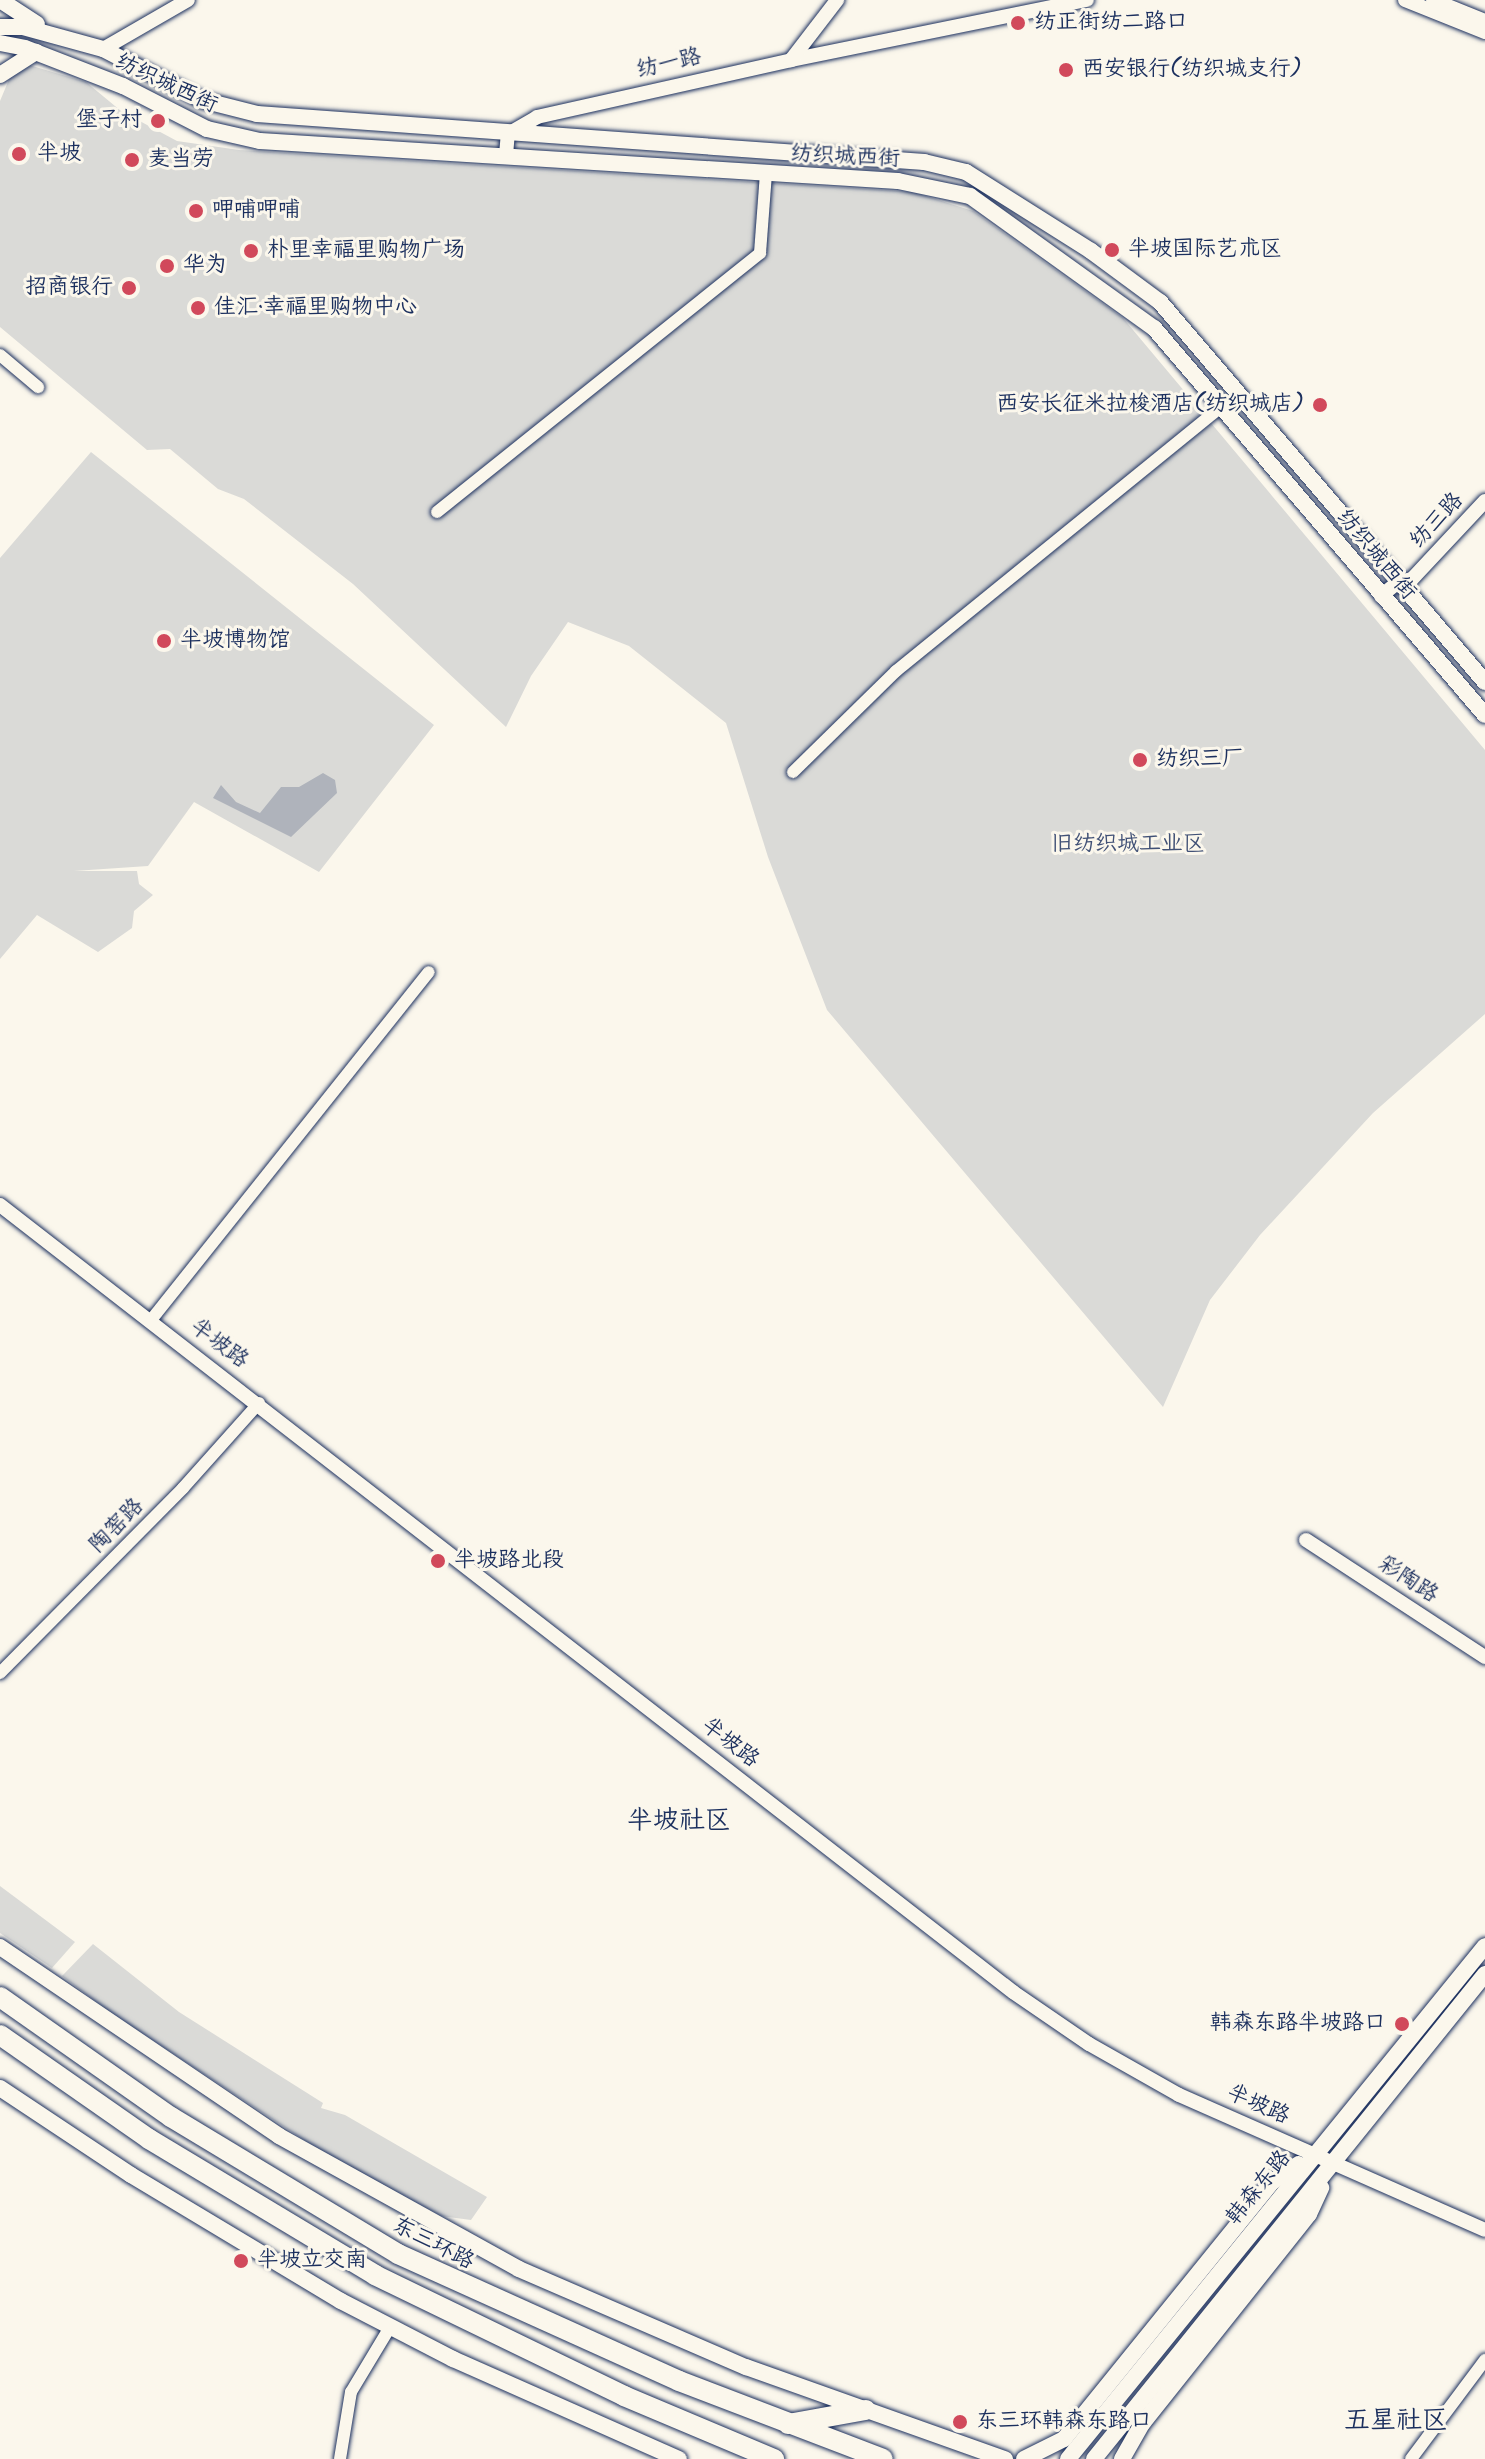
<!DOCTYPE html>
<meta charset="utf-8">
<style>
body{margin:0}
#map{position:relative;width:1485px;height:2459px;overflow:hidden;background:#fbf7ec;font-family:Kalam,"LXGW WenKai TC",sans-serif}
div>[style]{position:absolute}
.green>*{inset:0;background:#dadad7}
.water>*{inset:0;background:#afb3bb}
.roads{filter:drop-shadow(0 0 2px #1b2f5e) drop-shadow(0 0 2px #1b2f5e)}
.minor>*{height:12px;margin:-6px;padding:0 6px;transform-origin:6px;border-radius:6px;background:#fbf7ec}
.tertiary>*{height:14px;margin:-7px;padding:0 7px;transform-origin:7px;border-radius:7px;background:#fbf7ec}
.secondary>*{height:16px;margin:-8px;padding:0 8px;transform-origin:8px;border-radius:8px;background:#fbf7ec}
.trunk>*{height:20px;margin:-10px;padding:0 10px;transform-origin:10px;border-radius:10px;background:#fbf7ec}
.dots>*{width:22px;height:22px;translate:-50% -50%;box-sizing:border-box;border:4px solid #fbf7ec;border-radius:50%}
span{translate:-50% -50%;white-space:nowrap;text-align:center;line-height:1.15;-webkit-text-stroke:6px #fbf7ec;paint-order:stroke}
.poi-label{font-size:22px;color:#1b2f5e}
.left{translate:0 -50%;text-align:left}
.right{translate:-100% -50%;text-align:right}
.street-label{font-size:22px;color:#1b2f5e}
.park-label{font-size:22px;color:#415176}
.quarter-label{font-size:26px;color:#1b2f5e}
</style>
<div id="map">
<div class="green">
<div style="clip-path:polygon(29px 65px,86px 82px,121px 111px,177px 141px,239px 150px,913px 192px,973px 211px,1123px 318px,1485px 750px,1485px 1014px,1373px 1113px,1260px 1235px,1210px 1300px,1163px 1407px,827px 1010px,768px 857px,726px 723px,629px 646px,568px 622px,531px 676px,506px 727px,353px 584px,244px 499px,218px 489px,170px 449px,147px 450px,0 327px,0 101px,10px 77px)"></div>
<div style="clip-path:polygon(91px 452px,434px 725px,319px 872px,194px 802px,148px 866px,74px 871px,137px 871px,139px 884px,153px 895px,134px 911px,132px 928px,98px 952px,37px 915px,0 959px,0 558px)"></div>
<div style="clip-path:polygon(0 1886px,75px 1942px,52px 1968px,0 1933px)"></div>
<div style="clip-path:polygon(93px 1944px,179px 2012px,323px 2103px,321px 2108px,345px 2115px,487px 2197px,471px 2220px,441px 2216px,324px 2153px,110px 2012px,62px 1976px)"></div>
</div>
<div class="water">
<div style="clip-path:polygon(323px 773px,335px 780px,337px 793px,291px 837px,213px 798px,221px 785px,236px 802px,260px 813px,281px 787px,299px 787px)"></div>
</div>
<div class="roads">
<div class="minor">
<div style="left:0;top:355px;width:50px;rotate:40.1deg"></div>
<div style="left:437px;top:512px;width:414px;rotate:-38.7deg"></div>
<div style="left:760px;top:253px;width:79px;rotate:-85.7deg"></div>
<div style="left:793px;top:772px;width:144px;rotate:-44.4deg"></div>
<div style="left:896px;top:671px;width:420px;rotate:-39.1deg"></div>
<div style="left:151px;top:1320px;width:445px;rotate:-51.4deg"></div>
<div style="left:0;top:1673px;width:260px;rotate:-45.3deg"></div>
<div style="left:183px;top:1488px;width:114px;rotate:-48.2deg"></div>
<div style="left:340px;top:2459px;width:68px;rotate:-80.7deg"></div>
<div style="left:351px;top:2392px;width:76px;rotate:-59deg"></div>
<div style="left:1411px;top:2459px;width:124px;rotate:-53.2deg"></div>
</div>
<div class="tertiary">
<div style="left:1405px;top:0;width:86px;rotate:21.8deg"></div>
<div style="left:1433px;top:0;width:56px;rotate:22deg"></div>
<div style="left:103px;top:49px;width:98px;rotate:-30deg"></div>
<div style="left:791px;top:60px;width:302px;rotate:-11.5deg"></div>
<div style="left:506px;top:155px;width:21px;rotate:-85deg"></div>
<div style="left:508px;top:134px;width:34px;rotate:-30deg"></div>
<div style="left:537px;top:117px;width:260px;rotate:-12.6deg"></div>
<div style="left:791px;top:60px;width:76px;rotate:-52.5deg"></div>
<div style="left:1381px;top:596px;width:22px;rotate:-39deg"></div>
<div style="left:1398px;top:582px;width:14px;rotate:-12deg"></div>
<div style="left:1412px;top:579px;width:107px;rotate:-46.9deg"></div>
<div style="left:0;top:1205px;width:1283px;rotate:37.84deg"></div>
<div style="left:1013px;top:1992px;width:92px;rotate:34.4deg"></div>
<div style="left:1089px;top:2044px;width:103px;rotate:29.5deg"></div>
<div style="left:1179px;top:2095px;width:334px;rotate:23.8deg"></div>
<div style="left:1306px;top:1540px;width:214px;rotate:33.2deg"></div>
</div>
<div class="secondary">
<div style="left:0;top:0;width:44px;rotate:33deg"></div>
<div style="left:0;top:27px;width:23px"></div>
<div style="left:23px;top:27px;width:83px;rotate:15.4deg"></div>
<div style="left:103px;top:49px;width:111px;rotate:27.3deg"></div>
<div style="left:202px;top:100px;width:57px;rotate:14.3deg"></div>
<div style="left:257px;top:114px;width:669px;rotate:4.12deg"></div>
<div style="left:924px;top:162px;width:43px;rotate:13.4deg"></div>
<div style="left:966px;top:172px;width:148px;rotate:32.3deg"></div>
<div style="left:1091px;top:251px;width:86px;rotate:36.5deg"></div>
<div style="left:1160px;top:302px;width:500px;rotate:49.46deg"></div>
<div style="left:0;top:43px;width:25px;rotate:11deg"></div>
<div style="left:25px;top:48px;width:105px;rotate:21.2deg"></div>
<div style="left:123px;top:86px;width:94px;rotate:27.1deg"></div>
<div style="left:207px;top:129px;width:54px;rotate:12.8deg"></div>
<div style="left:260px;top:141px;width:639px;rotate:3.59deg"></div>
<div style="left:898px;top:181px;width:74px;rotate:11.8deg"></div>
<div style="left:970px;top:196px;width:226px;rotate:35.7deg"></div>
<div style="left:1154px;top:328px;width:509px;rotate:49.46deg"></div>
<div style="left:0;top:75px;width:43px;rotate:-32.6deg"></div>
<div style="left:0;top:1947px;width:337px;rotate:34.1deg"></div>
<div style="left:279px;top:2136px;width:274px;rotate:29deg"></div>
<div style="left:519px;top:2269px;width:247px;rotate:23.4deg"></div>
<div style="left:746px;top:2367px;width:275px;rotate:19.6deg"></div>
<div style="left:0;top:2088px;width:157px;rotate:33.6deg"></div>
<div style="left:131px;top:2175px;width:245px;rotate:31deg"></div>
<div style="left:341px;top:2301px;width:126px;rotate:27.4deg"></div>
<div style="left:453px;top:2359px;width:247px;rotate:23.9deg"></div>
<div style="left:1024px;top:2459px;width:45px;rotate:-26.6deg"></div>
<div style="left:1064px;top:2439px;width:331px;rotate:-51deg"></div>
<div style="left:1272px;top:2182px;width:32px;rotate:-34deg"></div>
<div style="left:1068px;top:2459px;width:661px;rotate:-50.89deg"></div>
<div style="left:1094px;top:2459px;width:623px;rotate:-51.12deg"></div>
<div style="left:1122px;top:2459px;width:40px;rotate:-60.3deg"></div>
<div style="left:1142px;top:2424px;width:268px;rotate:-51.5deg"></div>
<div style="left:1309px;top:2214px;width:29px;rotate:-65deg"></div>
</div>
<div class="trunk">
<div style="left:0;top:1997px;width:209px;rotate:35.1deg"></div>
<div style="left:171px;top:2117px;width:265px;rotate:31.1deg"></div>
<div style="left:398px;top:2254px;width:308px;rotate:24.3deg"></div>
<div style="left:679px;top:2381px;width:218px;rotate:20.9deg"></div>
<div style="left:0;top:2035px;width:182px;rotate:34.9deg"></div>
<div style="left:149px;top:2139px;width:264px;rotate:31deg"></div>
<div style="left:375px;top:2275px;width:277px;rotate:25.9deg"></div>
<div style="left:624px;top:2396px;width:163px;rotate:22.8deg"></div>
<div style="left:788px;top:2424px;width:79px;rotate:-10.2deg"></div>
</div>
</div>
<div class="dots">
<div style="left:1018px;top:23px;background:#d1495b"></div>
<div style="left:1066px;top:70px;background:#d1495b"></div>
<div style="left:158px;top:121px;background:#d1495b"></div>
<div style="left:19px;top:154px;background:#d1495b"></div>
<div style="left:132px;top:160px;background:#d1495b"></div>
<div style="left:196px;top:211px;background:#d1495b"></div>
<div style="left:1112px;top:250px;background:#d1495b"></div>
<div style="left:251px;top:251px;background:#d1495b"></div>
<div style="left:167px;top:266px;background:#d1495b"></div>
<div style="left:129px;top:288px;background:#d1495b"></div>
<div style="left:198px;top:308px;background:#d1495b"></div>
<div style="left:1320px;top:405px;background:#d1495b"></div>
<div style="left:164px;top:641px;background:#d1495b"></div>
<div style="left:1140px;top:760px;background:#d1495b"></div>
<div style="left:438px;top:1561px;background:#d1495b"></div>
<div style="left:1402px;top:2024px;background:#d1495b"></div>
<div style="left:241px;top:2261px;background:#d1495b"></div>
<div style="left:960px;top:2422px;background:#d1495b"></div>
</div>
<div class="poi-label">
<span class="left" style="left:1034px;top:23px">纺正街纺二路口</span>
<span class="left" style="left:1082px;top:70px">西安银行(纺织城支行)</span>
<span class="right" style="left:142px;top:121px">堡子村</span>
<span class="left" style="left:37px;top:154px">半坡</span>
<span class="left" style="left:148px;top:160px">麦当劳</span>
<span class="left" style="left:212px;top:211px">呷哺呷哺</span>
<span class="left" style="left:1128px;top:250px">半坡国际艺术区</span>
<span class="left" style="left:267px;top:251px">朴里幸福里购物广场</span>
<span class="left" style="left:183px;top:266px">华为</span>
<span class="right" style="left:113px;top:288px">招商银行</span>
<span class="left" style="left:214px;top:308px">佳汇·幸福里购物中心</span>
<span class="right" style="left:1304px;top:405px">西安长征米拉梭酒店(纺织城店)</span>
<span class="left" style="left:180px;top:641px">半坡博物馆</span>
<span class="left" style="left:1156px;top:760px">纺织三厂</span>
<span class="left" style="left:454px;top:1561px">半坡路北段</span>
<span class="right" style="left:1386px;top:2024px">韩森东路半坡路口</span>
<span class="left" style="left:257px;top:2261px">半坡立交南</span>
<span class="left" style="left:976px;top:2422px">东三环韩森东路口</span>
</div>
<div class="street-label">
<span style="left:669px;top:64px;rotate:-13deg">纺一路</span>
<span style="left:166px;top:84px;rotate:25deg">纺织城西街</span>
<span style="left:845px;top:157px;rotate:3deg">纺织城西街</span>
<span style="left:1437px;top:521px;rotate:-47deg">纺三路</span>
<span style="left:1376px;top:555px;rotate:50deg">纺织城西街</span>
<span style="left:219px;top:1344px;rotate:37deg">半坡路</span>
<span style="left:117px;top:1526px;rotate:-45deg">陶窑路</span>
<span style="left:1408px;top:1580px;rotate:33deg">彩陶路</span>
<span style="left:730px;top:1743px;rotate:38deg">半坡路</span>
<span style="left:1258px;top:2105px;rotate:24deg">半坡路</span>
<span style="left:1259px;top:2188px;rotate:-51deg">韩森东路</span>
<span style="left:433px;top:2244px;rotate:27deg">东三环路</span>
</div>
<div class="park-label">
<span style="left:1128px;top:845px">旧纺织城工业区</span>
</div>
<div class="quarter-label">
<span style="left:679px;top:1822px">半坡社区</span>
<span style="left:1396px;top:2422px">五星社区</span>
</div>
</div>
